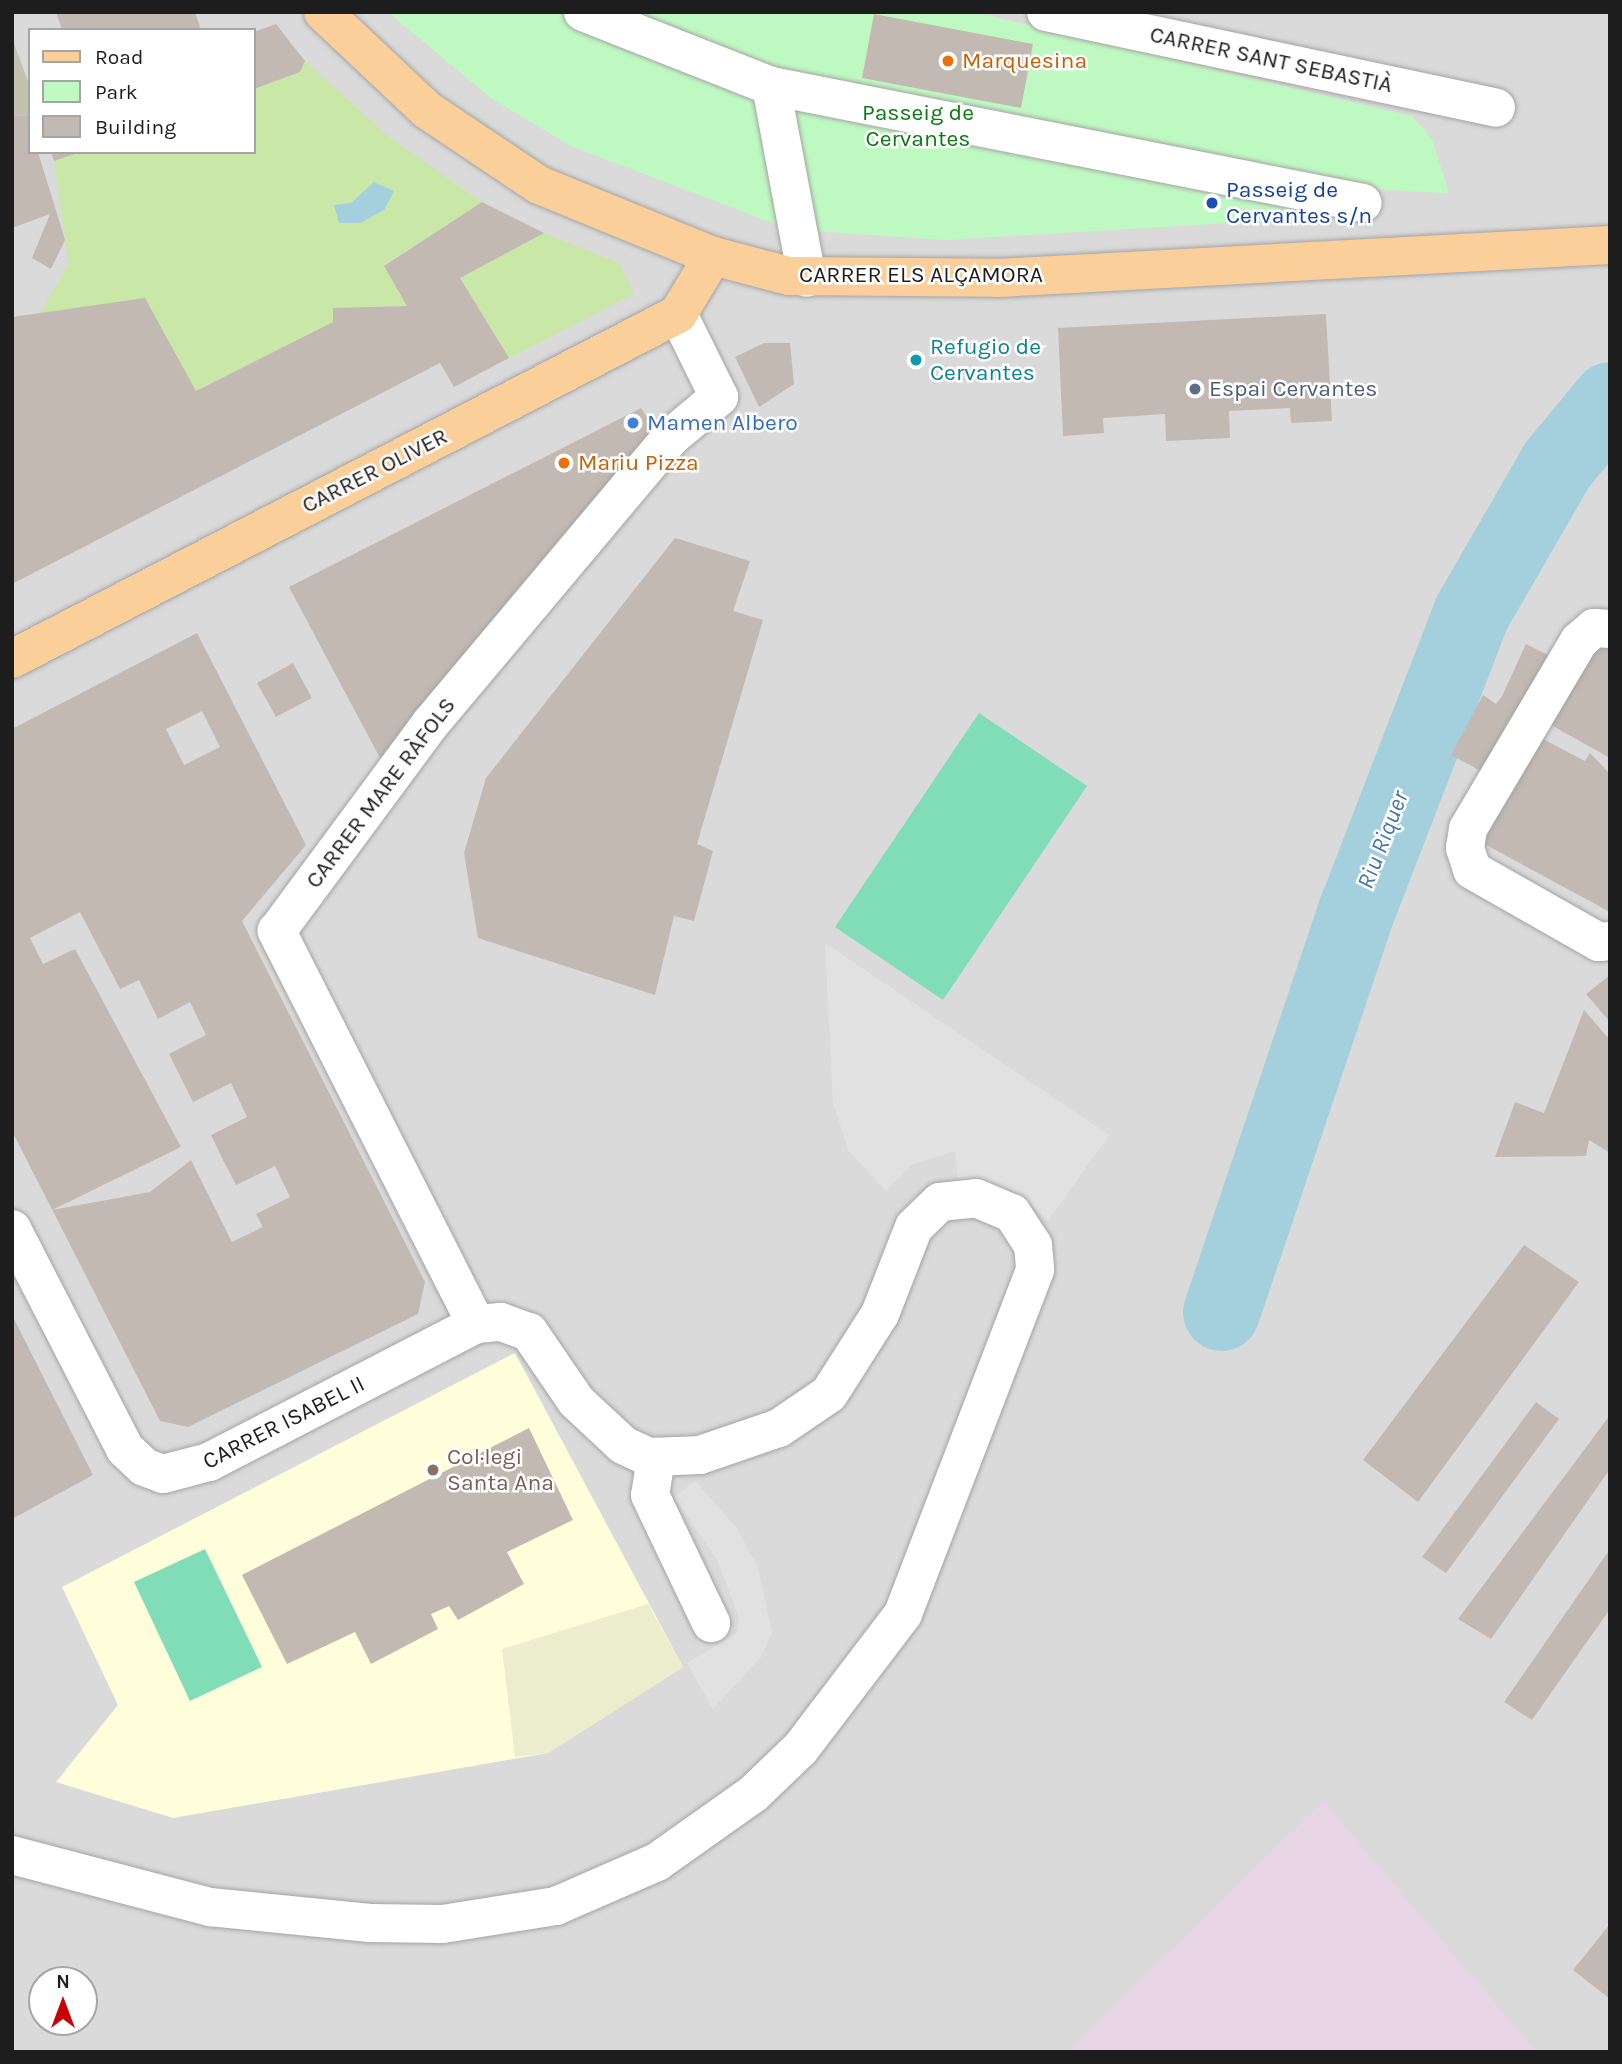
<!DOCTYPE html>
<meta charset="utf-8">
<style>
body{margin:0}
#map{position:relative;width:1622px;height:2064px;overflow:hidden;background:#eeeae2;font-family:Karla,sans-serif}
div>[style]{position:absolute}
.residential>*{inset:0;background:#dbdada}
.industrial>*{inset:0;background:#e7d4e4}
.education>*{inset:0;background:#fffedb}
.construction>*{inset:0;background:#c2c2ae}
.farmland>*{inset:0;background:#ebedcd}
.grass>*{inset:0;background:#c9e8a8}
.park>*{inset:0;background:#bff9c2}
.pitch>*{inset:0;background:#80ddb7}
.parking>*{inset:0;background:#e1e1e1}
.water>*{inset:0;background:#a3d0dc}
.river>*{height:77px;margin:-38.5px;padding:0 38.5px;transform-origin:38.5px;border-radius:38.5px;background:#a3d0dc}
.building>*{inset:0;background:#c2b9b2}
.roads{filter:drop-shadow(0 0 2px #a4a4a4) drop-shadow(0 0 2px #a4a4a4)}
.minor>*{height:38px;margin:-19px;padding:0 19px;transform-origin:19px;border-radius:19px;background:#fff}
.major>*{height:38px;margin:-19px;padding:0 19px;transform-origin:19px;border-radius:19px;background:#fbcf9a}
.dots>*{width:19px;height:19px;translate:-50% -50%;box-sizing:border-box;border:4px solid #fff;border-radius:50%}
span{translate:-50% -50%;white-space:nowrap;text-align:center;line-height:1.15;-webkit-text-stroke:5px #fff;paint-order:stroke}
.street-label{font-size:23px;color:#1d1d1d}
.food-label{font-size:23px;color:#c56008}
.left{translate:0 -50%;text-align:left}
.park-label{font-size:23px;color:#0c7913}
.transit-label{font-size:23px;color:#164399}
.culture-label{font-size:23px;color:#0d838f}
.service-label{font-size:23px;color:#4e5e75}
.shop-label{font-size:23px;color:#366cbe}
.education-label{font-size:23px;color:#785e54}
.water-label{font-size:24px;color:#4777a3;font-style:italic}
.frame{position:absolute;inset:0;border:14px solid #1d1d1d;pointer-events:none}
.legend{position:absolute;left:28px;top:28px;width:228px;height:126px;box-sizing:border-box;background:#fff;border:2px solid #a5a5a5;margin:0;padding:9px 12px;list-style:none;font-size:21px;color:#1d1d1d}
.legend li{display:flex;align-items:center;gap:14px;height:35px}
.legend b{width:35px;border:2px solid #a5a5a5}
.north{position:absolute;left:28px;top:1966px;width:70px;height:70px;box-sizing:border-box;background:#fff;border:2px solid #a5a5a5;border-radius:50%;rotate:0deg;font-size:19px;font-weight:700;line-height:28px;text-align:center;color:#1d1d1d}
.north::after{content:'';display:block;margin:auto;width:24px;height:32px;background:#c80105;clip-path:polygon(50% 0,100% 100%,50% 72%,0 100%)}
</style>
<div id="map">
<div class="residential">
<div style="clip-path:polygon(evenodd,12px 12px,1610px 12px,1610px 2052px,12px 2052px,12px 12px,30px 30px,254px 30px,254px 152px,30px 152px,30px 30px,12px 12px,42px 1980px,84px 1980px,84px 2022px,42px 2022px,42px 1980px)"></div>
</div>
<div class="industrial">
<div style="clip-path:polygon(1323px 1801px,1537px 2052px,1068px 2052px)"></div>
</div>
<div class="education">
<div style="clip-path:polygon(515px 1353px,683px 1667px,548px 1753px,173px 1818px,56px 1782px,118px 1705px,62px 1587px)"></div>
</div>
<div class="construction">
<div style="clip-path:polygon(12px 38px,30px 87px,30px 115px,12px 116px)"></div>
</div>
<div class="farmland">
<div style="clip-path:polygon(648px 1604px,683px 1667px,548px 1753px,515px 1757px,502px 1649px)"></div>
</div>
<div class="grass">
<div style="clip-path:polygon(305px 61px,390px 138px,482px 202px,384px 265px,407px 306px,333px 308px,333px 322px,196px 391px,145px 299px,40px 313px,69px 264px,54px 161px,79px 152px,254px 152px,254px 89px,300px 72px)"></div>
<div style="clip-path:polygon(544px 233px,619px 263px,634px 294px,509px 358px,460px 278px)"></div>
</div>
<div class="park">
<div style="clip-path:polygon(388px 12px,974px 12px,1412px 116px,1432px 139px,1449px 193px,1365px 189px,1360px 215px,944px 240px,788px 229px,571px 146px,491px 98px)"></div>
</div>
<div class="pitch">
<div style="clip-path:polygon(979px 713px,1087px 786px,943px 1000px,835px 927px)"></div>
<div style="clip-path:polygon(205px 1549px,262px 1667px,190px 1701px,134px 1582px)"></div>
</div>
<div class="parking">
<div style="clip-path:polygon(825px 943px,1109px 1135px,1048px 1221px,1017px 1192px,958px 1180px,955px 1151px,911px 1165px,886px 1191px,848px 1150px,833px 1102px)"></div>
<div style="clip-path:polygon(695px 1481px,737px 1528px,758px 1568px,772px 1632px,761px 1657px,713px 1709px,687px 1663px,737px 1633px,739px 1617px,717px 1560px,674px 1497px)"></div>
</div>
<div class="water">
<div style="clip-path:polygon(374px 182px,394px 191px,384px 210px,360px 223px,339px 223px,334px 205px,351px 203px)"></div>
</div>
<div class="river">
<div style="left:1221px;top:1312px;width:428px;rotate:-71.4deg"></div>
<div style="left:1358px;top:906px;width:314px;rotate:-68.9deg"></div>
<div style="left:1471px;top:613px;width:172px;rotate:-60deg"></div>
<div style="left:1557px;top:464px;width:83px;rotate:-50.4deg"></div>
</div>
<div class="building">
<div style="clip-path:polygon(56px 12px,195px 12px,201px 30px,62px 30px)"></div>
<div style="clip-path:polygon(874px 14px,1033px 44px,1021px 108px,862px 78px)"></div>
<div style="clip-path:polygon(276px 24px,305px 61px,300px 72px,254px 89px,254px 32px)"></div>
<div style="clip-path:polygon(30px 115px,30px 152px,38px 152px,65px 240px,51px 269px,32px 258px,50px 214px,12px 228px,12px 116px)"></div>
<div style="clip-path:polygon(51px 152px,78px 152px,78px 153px,54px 161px)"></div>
<div style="clip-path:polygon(482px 202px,544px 233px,460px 278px,509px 358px,454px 387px,440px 363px,12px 584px,12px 317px,145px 298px,196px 391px,333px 322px,333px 308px,407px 306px,384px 266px)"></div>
<div style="clip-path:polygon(1326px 314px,1332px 421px,1291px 423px,1290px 408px,1229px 411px,1230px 438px,1166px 441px,1165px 414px,1103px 418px,1104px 433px,1063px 436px,1058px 328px)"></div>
<div style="clip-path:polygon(764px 343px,790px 343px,794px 384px,759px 407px,735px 357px)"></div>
<div style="clip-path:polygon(641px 408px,658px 433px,380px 758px,289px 587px)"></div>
<div style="clip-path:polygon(675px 538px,750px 561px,733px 611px,763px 620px,697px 844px,713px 851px,694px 921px,674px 916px,655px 995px,478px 938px,464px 853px,486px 778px)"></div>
<div style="clip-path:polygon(evenodd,197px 633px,306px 845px,242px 921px,425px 1282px,418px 1314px,188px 1427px,160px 1421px,12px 1131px,12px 729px,197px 633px,202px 711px,220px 747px,184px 765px,166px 729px,202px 711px,197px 633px,80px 912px,120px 989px,139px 980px,158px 1019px,190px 1002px,206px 1035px,169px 1054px,193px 1102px,231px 1083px,247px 1117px,211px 1135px,223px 1160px,236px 1185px,275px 1166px,290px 1197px,256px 1214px,263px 1227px,232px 1242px,191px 1160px,150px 1192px,52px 1210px,181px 1147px,75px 949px,43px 964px,30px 938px,80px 912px)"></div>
<div style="clip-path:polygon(1597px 641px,1610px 648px,1610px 758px,1551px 725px)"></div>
<div style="clip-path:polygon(1526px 644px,1550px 656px,1483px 772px,1451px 755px,1483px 695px,1496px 704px,1502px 696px)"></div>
<div style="clip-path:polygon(293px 663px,312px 698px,276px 717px,257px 683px)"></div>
<div style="clip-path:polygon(1539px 737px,1585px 761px,1590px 753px,1610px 774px,1610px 912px,1477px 840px)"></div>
<div style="clip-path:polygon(1610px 975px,1610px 1022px,1586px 994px)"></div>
<div style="clip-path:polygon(1584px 1010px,1610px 1040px,1610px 1153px,1589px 1140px,1586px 1156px,1495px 1157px,1515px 1102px,1544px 1113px)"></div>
<div style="clip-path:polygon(1524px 1245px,1579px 1282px,1418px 1502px,1363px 1460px)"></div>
<div style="clip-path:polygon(12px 1315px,93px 1475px,12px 1519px)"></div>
<div style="clip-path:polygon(1536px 1402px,1559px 1419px,1446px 1573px,1422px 1557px)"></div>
<div style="clip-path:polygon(1610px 1415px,1610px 1469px,1491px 1639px,1458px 1619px)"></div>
<div style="clip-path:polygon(529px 1428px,573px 1520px,507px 1552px,524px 1584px,458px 1620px,449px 1606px,431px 1614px,438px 1629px,371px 1664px,355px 1632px,287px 1664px,242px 1575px)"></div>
<div style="clip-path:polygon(1610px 1549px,1610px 1609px,1532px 1720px,1504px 1702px)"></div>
<div style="clip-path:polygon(1610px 1924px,1610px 1999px,1573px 1970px)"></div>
</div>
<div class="roads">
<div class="minor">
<div style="left:583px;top:12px;width:202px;rotate:21.5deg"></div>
<div style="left:771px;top:86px;width:603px;rotate:11.18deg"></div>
<div style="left:1046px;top:12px;width:460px;rotate:12deg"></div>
<div style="left:771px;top:86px;width:195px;rotate:79.4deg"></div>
<div style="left:1610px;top:629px;width:16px;rotate:-176deg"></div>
<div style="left:1594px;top:628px;width:20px;rotate:139deg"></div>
<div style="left:1579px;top:641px;width:218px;rotate:120.6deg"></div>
<div style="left:1468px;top:829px;width:19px;rotate:99deg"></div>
<div style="left:1465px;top:848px;width:23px;rotate:72deg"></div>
<div style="left:1472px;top:870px;width:146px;rotate:29.6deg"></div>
<div style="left:1599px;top:942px;width:11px;rotate:-5deg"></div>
<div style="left:12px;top:1229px;width:247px;rotate:62.8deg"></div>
<div style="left:125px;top:1449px;width:26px;rotate:43deg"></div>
<div style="left:144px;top:1467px;width:20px;rotate:20deg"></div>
<div style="left:163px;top:1474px;width:48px;rotate:-14.6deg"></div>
<div style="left:209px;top:1462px;width:301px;rotate:-27.3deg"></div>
<div style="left:476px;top:1324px;width:25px;rotate:-5deg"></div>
<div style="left:501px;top:1322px;width:30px;rotate:20deg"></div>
<div style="left:529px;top:1332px;width:83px;rotate:55.7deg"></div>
<div style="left:576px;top:1401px;width:64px;rotate:43.1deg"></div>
<div style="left:623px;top:1445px;width:29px;rotate:25deg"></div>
<div style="left:649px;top:1457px;width:51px;rotate:-2.2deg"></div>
<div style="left:700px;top:1455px;width:83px;rotate:-18.9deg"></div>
<div style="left:779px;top:1428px;width:60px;rotate:-34.2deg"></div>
<div style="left:829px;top:1394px;width:95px;rotate:-57.5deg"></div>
<div style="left:880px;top:1314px;width:93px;rotate:-68.7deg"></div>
<div style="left:914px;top:1227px;width:36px;rotate:-44deg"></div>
<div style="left:940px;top:1202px;width:36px;rotate:-6deg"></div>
<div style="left:976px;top:1198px;width:39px;rotate:23deg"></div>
<div style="left:1012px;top:1213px;width:38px;rotate:57deg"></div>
<div style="left:1033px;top:1245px;width:25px;rotate:85deg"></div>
<div style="left:1035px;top:1270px;width:368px;rotate:111deg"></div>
<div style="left:903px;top:1614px;width:170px;rotate:127.3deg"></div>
<div style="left:800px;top:1749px;width:65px;rotate:136.2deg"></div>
<div style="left:753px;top:1794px;width:118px;rotate:144.7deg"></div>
<div style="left:657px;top:1862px;width:110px;rotate:156.5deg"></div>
<div style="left:556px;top:1906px;width:115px;rotate:171deg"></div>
<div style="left:442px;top:1924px;width:72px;rotate:-179.2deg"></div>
<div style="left:370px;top:1923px;width:161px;rotate:-174.3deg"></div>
<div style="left:210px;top:1907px;width:205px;rotate:-165.3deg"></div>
<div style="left:476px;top:1324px;width:441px;rotate:-116.9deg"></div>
<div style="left:277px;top:931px;width:259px;rotate:-53.5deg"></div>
<div style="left:431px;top:723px;width:372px;rotate:-50deg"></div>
<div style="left:670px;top:438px;width:64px;rotate:-39.9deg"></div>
<div style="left:719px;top:397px;width:93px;rotate:-116.3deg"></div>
<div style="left:656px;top:1458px;width:37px;rotate:99deg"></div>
<div style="left:650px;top:1495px;width:142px;rotate:64.5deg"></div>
</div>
<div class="major">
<div style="left:323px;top:12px;width:143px;rotate:43.3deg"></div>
<div style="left:427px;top:110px;width:135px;rotate:33.8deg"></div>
<div style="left:539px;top:185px;width:188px;rotate:22.2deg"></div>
<div style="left:713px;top:256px;width:79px;rotate:14.7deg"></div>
<div style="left:789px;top:276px;width:209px;rotate:0.5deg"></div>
<div style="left:998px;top:278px;width:613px;rotate:-3.09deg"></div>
<div style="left:12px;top:659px;width:750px;rotate:-27.38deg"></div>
<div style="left:678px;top:314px;width:68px;rotate:-58.9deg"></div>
</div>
</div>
<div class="dots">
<div style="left:948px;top:61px;background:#e8710a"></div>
<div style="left:1212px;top:203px;background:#1a4fb4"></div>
<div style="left:916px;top:360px;background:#0f9aa8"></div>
<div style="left:1195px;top:389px;background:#5c6f8a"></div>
<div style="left:633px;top:423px;background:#3f7fe0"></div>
<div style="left:564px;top:463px;background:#e8710a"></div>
<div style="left:433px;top:1470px;background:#8d6e63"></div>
</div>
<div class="street-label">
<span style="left:1271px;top:60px;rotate:12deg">CARRER SANT SEBASTIÀ</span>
<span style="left:921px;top:275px">CARRER ELS ALÇAMORA</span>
<span style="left:375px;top:471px;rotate:-27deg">CARRER OLIVER</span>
<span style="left:381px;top:793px;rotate:-53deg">CARRER MARE RÀFOLS</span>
<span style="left:284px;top:1423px;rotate:-27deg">CARRER ISABEL II</span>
</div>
<div class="food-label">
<span class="left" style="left:962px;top:61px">Marquesina</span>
<span class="left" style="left:578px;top:463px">Mariu Pizza</span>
</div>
<div class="park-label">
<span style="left:918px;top:126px">Passeig de<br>Cervantes</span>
</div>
<div class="transit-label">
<span class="left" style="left:1226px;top:203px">Passeig de<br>Cervantes s/n</span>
</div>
<div class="culture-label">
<span class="left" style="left:930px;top:360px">Refugio de<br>Cervantes</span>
</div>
<div class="service-label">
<span class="left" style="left:1209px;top:389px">Espai Cervantes</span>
</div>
<div class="shop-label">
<span class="left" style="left:647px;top:423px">Mamen Albero</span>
</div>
<div class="education-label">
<span class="left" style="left:447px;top:1470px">Col·legi<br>Santa Ana</span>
</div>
<div class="water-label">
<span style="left:1383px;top:840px;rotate:-69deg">Riu Riquer</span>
</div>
<div class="frame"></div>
<ul class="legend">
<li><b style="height:9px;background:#fbcf9a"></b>Road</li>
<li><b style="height:19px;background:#bff9c2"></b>Park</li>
<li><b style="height:19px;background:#c2b9b2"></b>Building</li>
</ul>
<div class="north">N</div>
</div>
